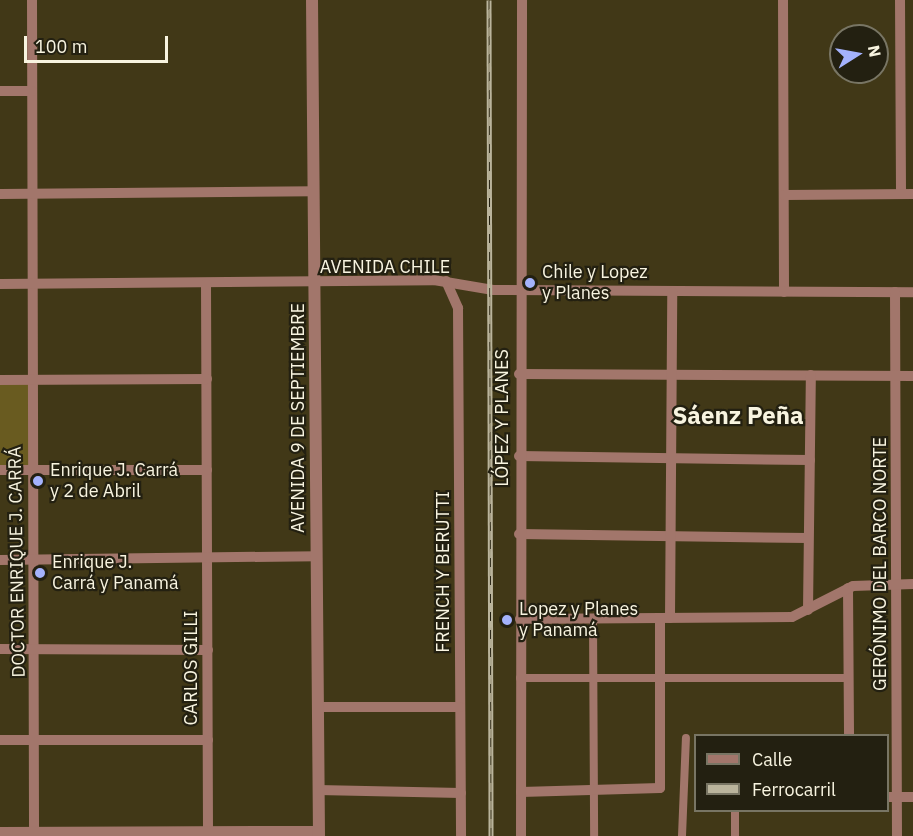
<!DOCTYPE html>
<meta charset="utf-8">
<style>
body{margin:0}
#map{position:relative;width:913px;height:836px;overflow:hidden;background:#413817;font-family:"IBM Plex Sans",sans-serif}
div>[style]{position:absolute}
.green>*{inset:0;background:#695b20}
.pedestrian>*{height:8px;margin:-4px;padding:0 4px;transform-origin:4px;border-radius:4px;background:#a2766b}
.minor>*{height:10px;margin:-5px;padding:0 5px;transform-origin:5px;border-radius:5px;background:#a2766b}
.tertiary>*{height:12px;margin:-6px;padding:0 6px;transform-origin:6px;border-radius:6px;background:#a2766b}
.rail>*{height:5px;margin-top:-2.5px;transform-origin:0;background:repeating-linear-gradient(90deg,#232011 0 9px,#bab49c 0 18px);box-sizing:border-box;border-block:2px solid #bab49c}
.dots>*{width:16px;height:16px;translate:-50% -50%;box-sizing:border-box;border:3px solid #232011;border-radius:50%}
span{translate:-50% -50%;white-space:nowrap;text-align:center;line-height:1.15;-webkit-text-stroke:4.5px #232011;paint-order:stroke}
.street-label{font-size:18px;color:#f8f4e0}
.poi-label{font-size:18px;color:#f8f4e0}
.left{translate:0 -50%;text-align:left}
.district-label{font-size:24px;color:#f8f4e0;font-weight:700}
.legend{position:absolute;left:694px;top:734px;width:195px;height:78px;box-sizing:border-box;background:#232011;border:2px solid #787564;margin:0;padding:8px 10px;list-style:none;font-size:18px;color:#f8f4e0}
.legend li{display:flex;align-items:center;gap:12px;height:30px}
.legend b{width:30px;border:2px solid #787564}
.north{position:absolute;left:829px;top:24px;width:60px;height:60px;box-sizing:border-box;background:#232011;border:2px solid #787564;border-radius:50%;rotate:79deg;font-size:16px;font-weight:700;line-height:24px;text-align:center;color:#f8f4e0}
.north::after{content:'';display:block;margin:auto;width:21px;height:27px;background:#a4b2fc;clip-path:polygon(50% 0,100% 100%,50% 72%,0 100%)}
.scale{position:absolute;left:24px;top:36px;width:144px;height:27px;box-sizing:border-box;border:3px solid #f8f4e0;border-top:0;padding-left:8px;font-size:18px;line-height:21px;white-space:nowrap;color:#f8f4e0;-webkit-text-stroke:4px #232011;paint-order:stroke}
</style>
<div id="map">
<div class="green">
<div style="clip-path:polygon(0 380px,32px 380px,32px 470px,0 470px)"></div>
</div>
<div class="pedestrian">
<div style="left:593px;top:619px;width:217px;rotate:89.7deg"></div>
<div style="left:520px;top:678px;width:329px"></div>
<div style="left:735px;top:810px;width:26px;rotate:90deg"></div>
<div style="left:682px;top:836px;width:98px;rotate:-87.7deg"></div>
</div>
<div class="minor">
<div style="left:32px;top:0;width:836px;rotate:89.86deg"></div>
<div style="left:783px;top:0;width:292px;rotate:89.8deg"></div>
<div style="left:900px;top:0;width:194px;rotate:89.7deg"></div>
<div style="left:0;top:91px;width:32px"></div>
<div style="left:0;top:194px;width:314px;rotate:-0.5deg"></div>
<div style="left:784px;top:195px;width:129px;rotate:-0.4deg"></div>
<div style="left:446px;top:281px;width:30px;rotate:66deg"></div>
<div style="left:458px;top:308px;width:528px;rotate:89.67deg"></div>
<div style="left:0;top:284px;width:434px;rotate:-0.5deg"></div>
<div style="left:434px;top:280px;width:60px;rotate:9.6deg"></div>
<div style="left:493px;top:290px;width:420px;rotate:0.3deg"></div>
<div style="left:206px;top:284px;width:552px;rotate:89.79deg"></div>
<div style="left:895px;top:292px;width:544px;rotate:89.79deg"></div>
<div style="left:519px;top:374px;width:394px;rotate:0.3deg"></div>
<div style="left:0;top:380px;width:207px;rotate:-0.3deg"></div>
<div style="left:519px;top:456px;width:291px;rotate:0.8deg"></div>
<div style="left:0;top:470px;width:207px"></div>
<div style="left:519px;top:534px;width:289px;rotate:0.8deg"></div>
<div style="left:0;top:560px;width:317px;rotate:-0.7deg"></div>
<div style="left:848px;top:588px;width:148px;rotate:89.6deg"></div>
<div style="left:808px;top:610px;width:235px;rotate:-89.3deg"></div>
<div style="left:670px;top:618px;width:326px;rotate:-89.6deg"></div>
<div style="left:520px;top:619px;width:272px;rotate:-0.4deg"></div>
<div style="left:792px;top:617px;width:68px;rotate:-26.9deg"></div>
<div style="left:853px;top:586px;width:60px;rotate:-1.9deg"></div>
<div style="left:0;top:649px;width:208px;rotate:0.3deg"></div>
<div style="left:318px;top:707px;width:142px"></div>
<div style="left:0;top:740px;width:208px"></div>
<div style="left:318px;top:790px;width:143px;rotate:1.2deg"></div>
<div style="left:521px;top:792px;width:139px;rotate:-1.6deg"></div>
<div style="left:660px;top:788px;width:170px;rotate:-90deg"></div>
<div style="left:888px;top:797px;width:25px"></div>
<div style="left:0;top:832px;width:319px;rotate:-0.2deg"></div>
<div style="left:521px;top:836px;width:836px;rotate:-89.93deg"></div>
</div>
<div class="tertiary">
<div style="left:312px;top:0;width:836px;rotate:89.52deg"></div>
</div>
<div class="rail">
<div style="left:489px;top:0;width:836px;rotate:89.86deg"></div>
</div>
<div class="dots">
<div style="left:530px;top:283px;background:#a4b2fc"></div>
<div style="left:38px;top:481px;background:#a4b2fc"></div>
<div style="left:40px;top:573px;background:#a4b2fc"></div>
<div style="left:507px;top:620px;background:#a4b2fc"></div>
</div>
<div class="street-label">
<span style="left:385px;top:267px">AVENIDA CHILE</span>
<span style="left:298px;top:418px;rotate:-90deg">AVENIDA 9 DE SEPTIEMBRE</span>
<span style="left:502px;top:418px;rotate:-90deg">LÓPEZ Y PLANES</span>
<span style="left:17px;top:562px;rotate:-91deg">DOCTOR ENRIQUE J. CARRÁ</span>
<span style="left:880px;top:564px;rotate:-90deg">GERÓNIMO DEL BARCO NORTE</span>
<span style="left:443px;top:572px;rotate:-90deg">FRENCH Y BERUTTI</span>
<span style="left:191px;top:668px;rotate:-90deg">CARLOS GILLI</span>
</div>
<div class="poi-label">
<span class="left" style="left:542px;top:283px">Chile y Lopez<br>y Planes</span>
<span class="left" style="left:50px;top:481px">Enrique J. Carrá<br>y 2 de Abril</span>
<span class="left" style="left:52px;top:573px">Enrique J.<br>Carrá y Panamá</span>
<span class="left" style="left:519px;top:620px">Lopez y Planes<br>y Panamá</span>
</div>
<div class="district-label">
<span style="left:738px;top:416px">Sáenz Peña</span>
</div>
<ul class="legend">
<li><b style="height:8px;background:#a2766b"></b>Calle</li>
<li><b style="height:8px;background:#bab49c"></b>Ferrocarril</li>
</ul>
<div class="north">N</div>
<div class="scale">100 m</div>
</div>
